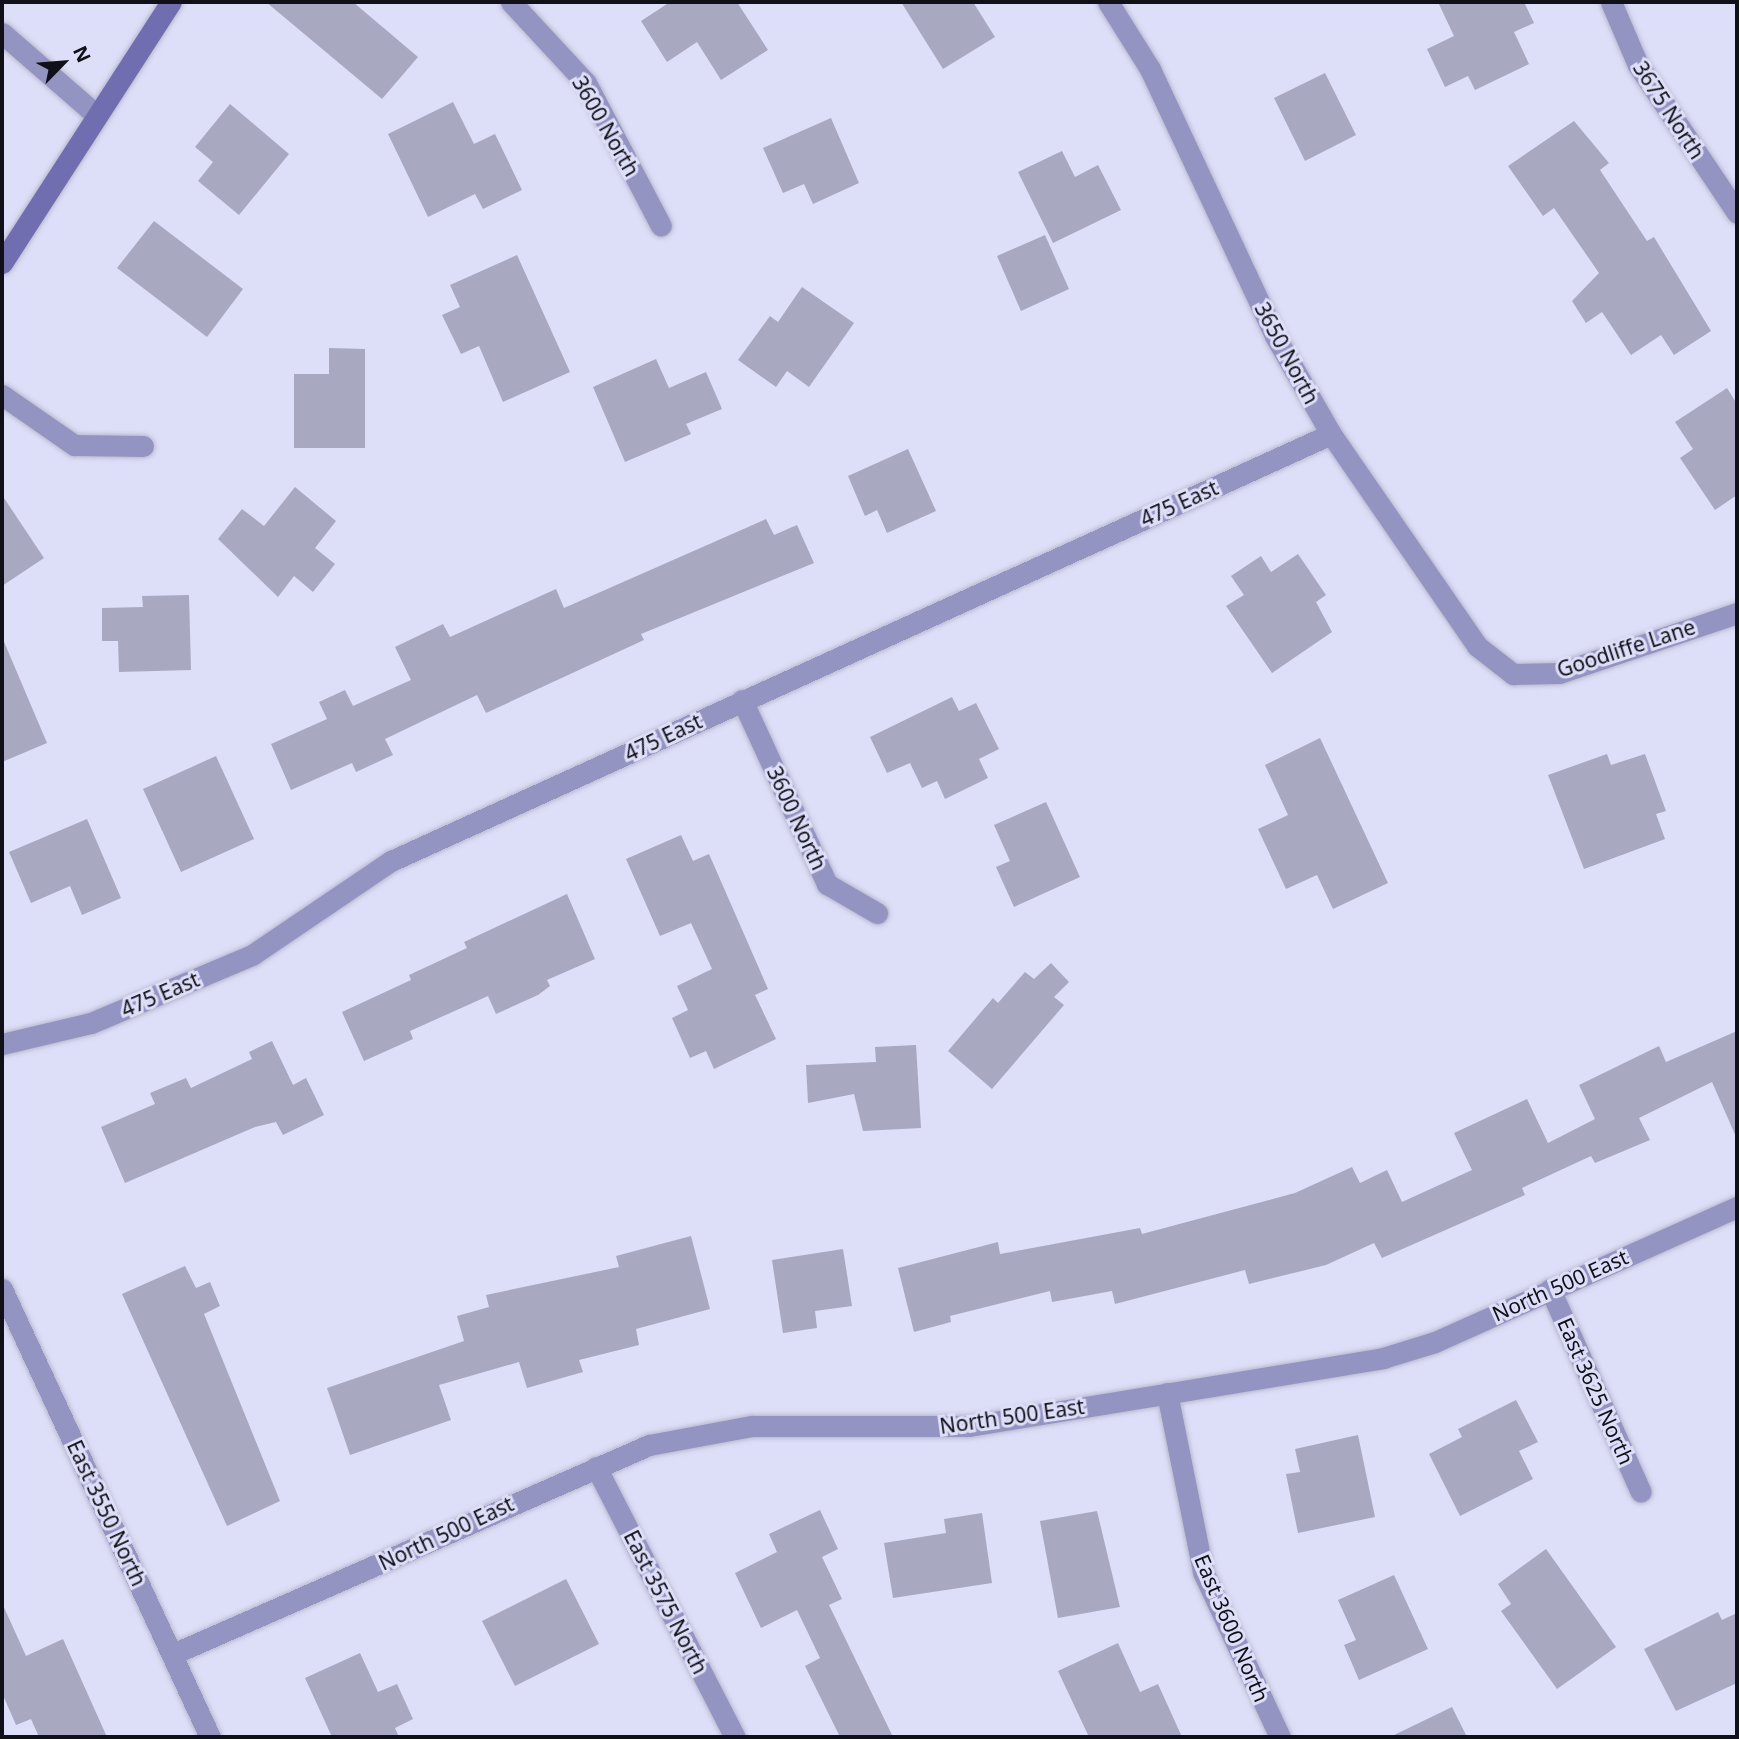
<!DOCTYPE html>
<style>
body{margin:0}
#map{position:relative;width:1739px;height:1739px;overflow:hidden;background:#dddef7;font-family:"Noto Sans",sans-serif}
div>[style]{position:absolute}
.building>*{inset:0;background:#a8a9c1}
.roads{filter:drop-shadow(0 0 2px #b8b9cf) drop-shadow(0 0 2px #b8b9cf)}
.street>*{height:21px;margin:-10.5px;padding:0 10.5px;transform-origin:10.5px;border-radius:10.5px;background:#9494c2}
.secondary>*{height:21px;margin:-10.5px;padding:0 10.5px;transform-origin:10.5px;border-radius:10.5px;background:#706eb0}
span{translate:-50% -50%;white-space:nowrap;text-align:center;line-height:1.15;-webkit-text-stroke:6px #dddef7;paint-order:stroke}
.street-label{font-size:21px;color:#101019}
.frame{position:absolute;inset:0;border:4px solid #101019;pointer-events:none}
.north{position:absolute;left:28px;top:28px;width:70px;height:70px;-webkit-text-stroke:5px #dddef7;paint-order:stroke;rotate:65deg;font-size:19px;font-weight:700;line-height:28px;text-align:center;color:#101019}
.north::after{content:'';display:block;margin:auto;width:24px;height:32px;background:#101019;clip-path:polygon(50% 0,100% 100%,50% 72%,0 100%)}
</style>
<div id="map">
<div class="building">
<div style="clip-path:polygon(266px 2px,353px 2px,418px 57px,382px 99px)"></div>
<div style="clip-path:polygon(670px 2px,737px 2px,768px 50px,721px 80px,697px 42px,667px 62px,641px 21px)"></div>
<div style="clip-path:polygon(901px 2px,973px 2px,995px 37px,943px 69px)"></div>
<div style="clip-path:polygon(1438px 2px,1524px 2px,1534px 23px,1514px 32px,1529px 64px,1475px 90px,1468px 76px,1445px 87px,1427px 49px,1454px 36px)"></div>
<div style="clip-path:polygon(1325px 73px,1356px 135px,1305px 161px,1274px 98px)"></div>
<div style="clip-path:polygon(453px 102px,474px 144px,495px 134px,522px 190px,483px 209px,475px 194px,428px 217px,388px 134px)"></div>
<div style="clip-path:polygon(230px 104px,289px 154px,239px 215px,198px 181px,213px 162px,195px 147px)"></div>
<div style="clip-path:polygon(831px 118px,859px 183px,813px 204px,804px 184px,783px 193px,763px 148px)"></div>
<div style="clip-path:polygon(1574px 121px,1609px 163px,1600px 170px,1647px 241px,1654px 237px,1711px 331px,1674px 355px,1661px 335px,1631px 355px,1602px 312px,1586px 323px,1572px 301px,1599px 273px,1554px 208px,1543px 216px,1508px 166px)"></div>
<div style="clip-path:polygon(1062px 151px,1075px 177px,1098px 165px,1121px 210px,1053px 243px,1018px 172px)"></div>
<div style="clip-path:polygon(154px 221px,243px 289px,207px 337px,117px 268px)"></div>
<div style="clip-path:polygon(1045px 235px,1069px 289px,1021px 311px,997px 256px)"></div>
<div style="clip-path:polygon(517px 255px,570px 372px,503px 402px,479px 346px,461px 354px,442px 315px,460px 307px,450px 285px)"></div>
<div style="clip-path:polygon(802px 287px,854px 323px,809px 387px,787px 371px,776px 387px,738px 360px,770px 316px,778px 322px)"></div>
<div style="clip-path:polygon(329px 348px,365px 349px,365px 448px,294px 448px,294px 374px,329px 374px)"></div>
<div style="clip-path:polygon(656px 359px,669px 388px,706px 372px,722px 409px,686px 424px,691px 434px,625px 462px,593px 387px)"></div>
<div style="clip-path:polygon(1727px 388px,1737px 404px,1737px 495px,1715px 510px,1680px 458px,1693px 449px,1675px 422px)"></div>
<div style="clip-path:polygon(908px 449px,936px 511px,887px 533px,877px 510px,865px 516px,848px 476px)"></div>
<div style="clip-path:polygon(295px 487px,336px 521px,315px 548px,335px 564px,313px 592px,294px 576px,278px 597px,218px 539px,242px 509px,264px 526px)"></div>
<div style="clip-path:polygon(2px 495px,44px 558px,2px 586px)"></div>
<div style="clip-path:polygon(766px 519px,774px 535px,797px 525px,814px 563px,641px 634px,644px 640px,486px 713px,477px 695px,385px 739px,393px 755px,356px 772px,352px 763px,291px 790px,271px 744px,327px 719px,319px 702px,345px 690px,353px 706px,411px 680px,395px 647px,443px 624px,450px 637px,556px 589px,564px 608px)"></div>
<div style="clip-path:polygon(1298px 554px,1326px 595px,1316px 602px,1332px 632px,1272px 673px,1226px 606px,1244px 595px,1231px 576px,1261px 556px,1271px 572px)"></div>
<div style="clip-path:polygon(189px 595px,191px 670px,119px 672px,118px 641px,102px 641px,102px 608px,143px 607px,142px 596px)"></div>
<div style="clip-path:polygon(2px 637px,47px 743px,2px 762px)"></div>
<div style="clip-path:polygon(952px 697px,959px 711px,976px 703px,999px 749px,979px 759px,988px 778px,945px 799px,937px 781px,922px 788px,910px 763px,887px 773px,870px 737px)"></div>
<div style="clip-path:polygon(1320px 738px,1388px 883px,1333px 909px,1317px 875px,1286px 889px,1258px 829px,1288px 815px,1265px 765px)"></div>
<div style="clip-path:polygon(1607px 754px,1611px 765px,1645px 754px,1666px 811px,1656px 814px,1665px 839px,1584px 869px,1548px 775px)"></div>
<div style="clip-path:polygon(216px 756px,254px 839px,181px 872px,143px 789px)"></div>
<div style="clip-path:polygon(1046px 802px,1080px 877px,1014px 907px,996px 867px,1010px 861px,994px 825px)"></div>
<div style="clip-path:polygon(87px 819px,121px 898px,82px 915px,70px 886px,31px 903px,9px 852px)"></div>
<div style="clip-path:polygon(681px 835px,693px 861px,709px 854px,768px 989px,755px 995px,776px 1039px,714px 1069px,706px 1051px,690px 1058px,672px 1018px,688px 1010px,677px 986px,712px 969px,691px 923px,660px 936px,626px 859px)"></div>
<div style="clip-path:polygon(567px 894px,595px 959px,547px 980px,550px 986px,538px 995px,496px 1014px,488px 996px,410px 1031px,413px 1039px,364px 1061px,342px 1012px,411px 980px,409px 975px,467px 948px,464px 942px)"></div>
<div style="clip-path:polygon(1051px 963px,1069px 982px,1054px 997px,1064px 1005px,992px 1089px,948px 1051px,993px 998px,998px 1003px,1025px 972px,1034px 979px)"></div>
<div style="clip-path:polygon(1737px 1031px,1737px 1139px,1712px 1082px,1639px 1118px,1650px 1140px,1595px 1163px,1591px 1156px,1522px 1188px,1525px 1195px,1382px 1258px,1374px 1243px,1326px 1265px,1249px 1284px,1245px 1270px,1115px 1304px,1112px 1291px,1052px 1302px,1050px 1291px,950px 1316px,951px 1322px,914px 1332px,898px 1268px,998px 1242px,1000px 1254px,1140px 1228px,1142px 1234px,1295px 1193px,1352px 1167px,1360px 1183px,1387px 1170px,1402px 1202px,1472px 1170px,1454px 1133px,1527px 1099px,1548px 1143px,1595px 1119px,1579px 1085px,1659px 1046px,1666px 1062px)"></div>
<div style="clip-path:polygon(272px 1041px,293px 1085px,306px 1078px,324px 1115px,283px 1135px,276px 1122px,255px 1127px,125px 1183px,101px 1127px,155px 1104px,150px 1093px,186px 1078px,191px 1088px,252px 1059px,249px 1052px)"></div>
<div style="clip-path:polygon(916px 1045px,921px 1128px,863px 1131px,854px 1094px,808px 1103px,806px 1065px,876px 1062px,875px 1047px)"></div>
<div style="clip-path:polygon(691px 1236px,710px 1309px,636px 1329px,639px 1345px,579px 1360px,583px 1372px,527px 1388px,519px 1362px,439px 1385px,451px 1420px,350px 1455px,327px 1388px,464px 1341px,457px 1316px,489px 1307px,486px 1295px,619px 1267px,616px 1256px)"></div>
<div style="clip-path:polygon(843px 1249px,852px 1306px,815px 1311px,817px 1328px,783px 1333px,772px 1260px)"></div>
<div style="clip-path:polygon(185px 1266px,196px 1288px,210px 1282px,220px 1306px,204px 1314px,280px 1501px,227px 1526px,122px 1294px)"></div>
<div style="clip-path:polygon(1516px 1400px,1538px 1442px,1519px 1451px,1533px 1479px,1460px 1516px,1429px 1454px,1462px 1437px,1458px 1429px)"></div>
<div style="clip-path:polygon(1358px 1435px,1375px 1517px,1298px 1533px,1286px 1474px,1300px 1472px,1295px 1449px)"></div>
<div style="clip-path:polygon(820px 1510px,838px 1549px,822px 1557px,842px 1599px,829px 1605px,893px 1737px,840px 1737px,805px 1666px,820px 1658px,797px 1610px,761px 1628px,735px 1573px,777px 1552px,769px 1534px)"></div>
<div style="clip-path:polygon(1097px 1511px,1120px 1607px,1058px 1618px,1040px 1521px)"></div>
<div style="clip-path:polygon(982px 1513px,992px 1583px,893px 1598px,884px 1543px,946px 1533px,944px 1519px)"></div>
<div style="clip-path:polygon(1546px 1549px,1616px 1647px,1557px 1689px,1501px 1611px,1511px 1604px,1498px 1584px)"></div>
<div style="clip-path:polygon(1394px 1575px,1428px 1649px,1359px 1680px,1344px 1645px,1356px 1640px,1338px 1600px)"></div>
<div style="clip-path:polygon(566px 1579px,599px 1644px,515px 1686px,482px 1621px)"></div>
<div style="clip-path:polygon(2px 1603px,26px 1656px,63px 1639px,107px 1737px,39px 1737px,31px 1719px,16px 1725px,2px 1693px)"></div>
<div style="clip-path:polygon(1718px 1612px,1722px 1620px,1737px 1613px,1737px 1683px,1676px 1711px,1644px 1649px)"></div>
<div style="clip-path:polygon(1118px 1643px,1140px 1692px,1158px 1684px,1182px 1737px,1089px 1737px,1058px 1671px)"></div>
<div style="clip-path:polygon(360px 1653px,378px 1692px,397px 1684px,413px 1719px,395px 1728px,399px 1737px,332px 1737px,305px 1678px)"></div>
<div style="clip-path:polygon(1452px 1707px,1467px 1737px,1390px 1737px)"></div>
</div>
<div class="roads">
<div class="street">
<div style="left:511px;top:2px;width:110px;rotate:47.2deg"></div>
<div style="left:586px;top:83px;width:161px;rotate:62.3deg"></div>
<div style="left:1108px;top:2px;width:79px;rotate:57.9deg"></div>
<div style="left:1150px;top:69px;width:295px;rotate:64.9deg"></div>
<div style="left:1275px;top:336px;width:113px;rotate:60.3deg"></div>
<div style="left:1331px;top:434px;width:257px;rotate:55.4deg"></div>
<div style="left:1477px;top:646px;width:46px;rotate:37.9deg"></div>
<div style="left:1513px;top:674px;width:46px;rotate:-1.2deg"></div>
<div style="left:1559px;top:673px;width:188px;rotate:-18.6deg"></div>
<div style="left:1611px;top:2px;width:69px;rotate:66.8deg"></div>
<div style="left:1638px;top:65px;width:178px;rotate:56.2deg"></div>
<div style="left:2px;top:33px;width:122px;rotate:41deg"></div>
<div style="left:2px;top:395px;width:88px;rotate:34.8deg"></div>
<div style="left:74px;top:445px;width:69px;rotate:0.8deg"></div>
<div style="left:742px;top:700px;width:203px;rotate:65.2deg"></div>
<div style="left:827px;top:884px;width:58px;rotate:30.1deg"></div>
<div style="left:2px;top:1044px;width:91px;rotate:-13.3deg"></div>
<div style="left:91px;top:1023px;width:175px;rotate:-22.9deg"></div>
<div style="left:252px;top:955px;width:168px;rotate:-34.1deg"></div>
<div style="left:391px;top:861px;width:1032px;rotate:-24.43deg"></div>
<div style="left:2px;top:1289px;width:494px;rotate:65.1deg"></div>
<div style="left:1550px;top:1289px;width:222px;rotate:65.9deg"></div>
<div style="left:1167px;top:1393px;width:183px;rotate:78.6deg"></div>
<div style="left:1203px;top:1572px;width:182px;rotate:65deg"></div>
<div style="left:596px;top:1467px;width:304px;rotate:62.8deg"></div>
<div style="left:173px;top:1654px;width:520px;rotate:-23.71deg"></div>
<div style="left:649px;top:1445px;width:105px;rotate:-10.5deg"></div>
<div style="left:752px;top:1426px;width:217px"></div>
<div style="left:969px;top:1426px;width:420px;rotate:-9.3deg"></div>
<div style="left:1383px;top:1358px;width:54px;rotate:-17.1deg"></div>
<div style="left:1435px;top:1342px;width:331px;rotate:-24.1deg"></div>
</div>
<div class="secondary">
<div style="left:2px;top:263px;width:311px;rotate:-57.1deg"></div>
</div>
</div>
<div class="street-label">
<span style="left:1669px;top:110px;rotate:57deg">3675 North</span>
<span style="left:606px;top:126px;rotate:60deg">3600 North</span>
<span style="left:1287px;top:353px;rotate:62deg">3650 North</span>
<span style="left:1179px;top:503px;rotate:-24deg">475 East</span>
<span style="left:1626px;top:648px;rotate:-18deg">Goodliffe Lane</span>
<span style="left:663px;top:737px;rotate:-25deg">475 East</span>
<span style="left:797px;top:818px;rotate:65deg">3600 North</span>
<span style="left:160px;top:994px;rotate:-23deg">475 East</span>
<span style="left:1560px;top:1285px;rotate:-24deg">North 500 East</span>
<span style="left:1596px;top:1391px;rotate:66deg">East 3625 North</span>
<span style="left:1012px;top:1416px;rotate:-8deg">North 500 East</span>
<span style="left:107px;top:1513px;rotate:65deg">East 3550 North</span>
<span style="left:446px;top:1533px;rotate:-25deg">North 500 East</span>
<span style="left:666px;top:1602px;rotate:63deg">East 3575 North</span>
<span style="left:1232px;top:1628px;rotate:67deg">East 3600 North</span>
</div>
<div class="frame"></div>
<div class="north">N</div>
</div>
